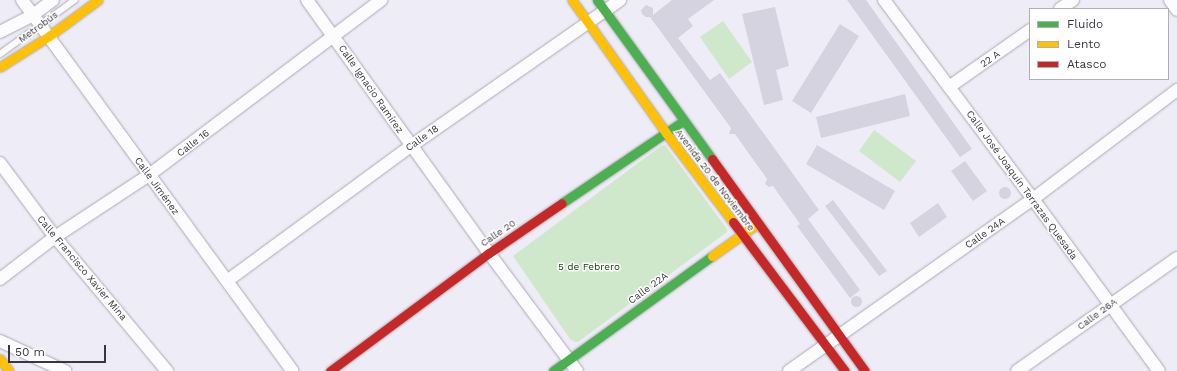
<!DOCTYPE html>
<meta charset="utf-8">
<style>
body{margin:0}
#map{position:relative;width:1177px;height:371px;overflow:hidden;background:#eeecf7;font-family:"Work Sans",sans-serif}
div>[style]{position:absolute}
.green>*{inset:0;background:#cfe8cb}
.building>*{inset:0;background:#d5d3e0}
.round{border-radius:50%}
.roads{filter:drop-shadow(0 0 1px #abaab3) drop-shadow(0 0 1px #abaab3)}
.lane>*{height:6px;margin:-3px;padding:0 3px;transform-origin:3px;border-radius:3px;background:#fcfcfe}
.street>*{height:12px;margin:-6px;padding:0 6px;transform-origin:6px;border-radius:6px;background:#fcfcfe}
.fast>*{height:9px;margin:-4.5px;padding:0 4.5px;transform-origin:4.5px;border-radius:4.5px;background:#4caf50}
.slow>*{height:9px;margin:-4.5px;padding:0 4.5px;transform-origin:4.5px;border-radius:4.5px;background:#ffc107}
.jam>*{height:9px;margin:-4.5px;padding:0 4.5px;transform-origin:4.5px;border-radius:4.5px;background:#c62828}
span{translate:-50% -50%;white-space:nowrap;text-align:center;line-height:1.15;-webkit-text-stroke:3px #fff;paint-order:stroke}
.street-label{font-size:10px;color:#383741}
.park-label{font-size:10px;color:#133406}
.legend{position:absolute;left:1029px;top:8px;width:140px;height:72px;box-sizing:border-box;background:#fff;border:1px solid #afafb3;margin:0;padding:5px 7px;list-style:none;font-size:12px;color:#383741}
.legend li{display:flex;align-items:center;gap:8px;height:20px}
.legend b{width:20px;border:1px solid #afafb3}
.scale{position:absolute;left:8px;top:345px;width:98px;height:18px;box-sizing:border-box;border:2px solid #383741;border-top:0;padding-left:5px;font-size:12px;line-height:14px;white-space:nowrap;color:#383741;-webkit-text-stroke:3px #fff;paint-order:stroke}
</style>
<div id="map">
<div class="green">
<div style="clip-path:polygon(723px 21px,752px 62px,729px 79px,700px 37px)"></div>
<div style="clip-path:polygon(874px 130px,916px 161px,900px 182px,859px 151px)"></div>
<div style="clip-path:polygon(665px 145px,727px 229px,727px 232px,578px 342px,575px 342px,570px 339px,513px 256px,661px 146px)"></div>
</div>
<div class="building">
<div style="clip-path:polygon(672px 0,714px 0,688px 19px,693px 26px,678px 38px,710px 80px,720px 73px,819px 210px,808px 219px,860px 290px,850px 298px,797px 226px,800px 224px,773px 186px,769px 187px,765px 184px,767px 179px,735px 134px,729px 134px,731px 128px,650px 17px,646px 17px,642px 14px,641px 10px,646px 5px,653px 8px,653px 15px)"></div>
<div style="clip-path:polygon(847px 0,866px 0,972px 149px,960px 157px)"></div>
<div style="clip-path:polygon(775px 7px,789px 66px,776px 70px,783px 100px,764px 105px,742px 14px)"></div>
<div style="clip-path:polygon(840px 24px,859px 36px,811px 113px,792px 101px)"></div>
<div style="clip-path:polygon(905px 94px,910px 116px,821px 138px,816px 117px)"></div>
<div style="clip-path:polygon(817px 145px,895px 191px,884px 210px,806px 164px)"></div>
<div style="clip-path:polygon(965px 161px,987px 191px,973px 201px,951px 171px)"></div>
<div class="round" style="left:999px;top:187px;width:12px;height:12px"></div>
<div style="clip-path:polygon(833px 200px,887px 271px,879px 276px,825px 206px)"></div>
<div style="clip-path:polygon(938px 203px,947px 217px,919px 237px,910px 223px)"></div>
<div class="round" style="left:850.5px;top:295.5px;width:11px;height:11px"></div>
</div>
<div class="roads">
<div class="lane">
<div style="left:0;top:54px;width:92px;rotate:-35.8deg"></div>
</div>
<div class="street">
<div style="left:22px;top:0;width:459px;rotate:53.9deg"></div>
<div style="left:307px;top:0;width:312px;rotate:54.3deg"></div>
<div style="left:489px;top:253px;width:147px;rotate:53.3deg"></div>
<div style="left:884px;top:0;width:249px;rotate:53.2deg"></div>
<div style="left:1033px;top:199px;width:213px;rotate:53.8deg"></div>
<div style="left:1170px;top:0;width:12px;rotate:55deg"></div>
<div style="left:1060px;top:9px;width:16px;rotate:-35deg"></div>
<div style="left:0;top:32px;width:37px;rotate:-27deg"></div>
<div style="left:33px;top:15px;width:25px;rotate:-37deg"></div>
<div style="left:949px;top:87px;width:99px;rotate:-35.1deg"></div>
<div style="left:0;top:163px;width:92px;rotate:53.4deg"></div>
<div style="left:55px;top:237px;width:175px;rotate:50.1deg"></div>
<div style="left:0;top:279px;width:69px;rotate:-37.4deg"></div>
<div style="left:55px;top:237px;width:113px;rotate:-33.4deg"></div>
<div style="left:149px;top:175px;width:291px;rotate:-37deg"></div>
<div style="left:227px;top:281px;width:228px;rotate:-36.3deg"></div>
<div style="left:411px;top:146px;width:255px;rotate:-34.9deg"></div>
<div style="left:0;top:341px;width:72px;rotate:24.8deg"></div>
<div style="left:789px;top:371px;width:299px;rotate:-35.2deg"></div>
<div style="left:1033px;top:199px;width:181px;rotate:-37.1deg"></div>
<div style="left:1017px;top:371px;width:196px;rotate:-35.2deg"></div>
</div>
<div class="fast">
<div style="left:597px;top:0;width:196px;rotate:54.1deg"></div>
<div style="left:562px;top:203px;width:146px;rotate:-34.1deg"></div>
<div style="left:553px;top:371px;width:196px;rotate:-35.9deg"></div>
</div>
<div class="slow">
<div style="left:572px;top:0;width:163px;rotate:54.7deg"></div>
<div style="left:666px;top:133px;width:111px;rotate:53deg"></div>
<div style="left:0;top:67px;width:58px;rotate:-32.3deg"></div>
<div style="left:49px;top:36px;width:61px;rotate:-36.3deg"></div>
<div style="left:712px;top:256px;width:52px;rotate:-35.5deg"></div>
<div style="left:0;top:359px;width:15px;rotate:53deg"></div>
</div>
<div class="jam">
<div style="left:712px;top:159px;width:261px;rotate:54.2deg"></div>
<div style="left:733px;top:222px;width:186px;rotate:53.1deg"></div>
<div style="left:330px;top:371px;width:198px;rotate:-36.6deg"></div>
<div style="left:489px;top:253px;width:88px;rotate:-34.4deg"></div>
</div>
</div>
<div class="street-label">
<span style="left:38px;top:27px;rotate:-36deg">Metrobús</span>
<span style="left:990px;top:59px;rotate:-35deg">22 A</span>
<span style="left:371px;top:89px;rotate:55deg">Calle Ignacio Ramírez</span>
<span style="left:422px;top:138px;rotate:-35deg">Calle 18</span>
<span style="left:193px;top:143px;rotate:-37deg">Calle 16</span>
<span style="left:715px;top:180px;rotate:53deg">Avenida 20 de Noviembre</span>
<span style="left:1022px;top:185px;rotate:54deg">Calle José Joaquín Terrazas Quesada</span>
<span style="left:157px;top:186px;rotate:54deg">Calle Jiménez</span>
<span style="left:498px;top:233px;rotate:-34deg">Calle 20</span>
<span style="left:985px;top:233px;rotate:-35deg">Calle 24A</span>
<span style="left:82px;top:268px;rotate:50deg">Calle Francisco Xavier Mina</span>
<span style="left:648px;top:288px;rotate:-36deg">Calle 22A</span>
<span style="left:1097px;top:314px;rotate:-36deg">Calle 26A</span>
</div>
<div class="park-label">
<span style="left:589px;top:267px">5 de Febrero</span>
</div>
<ul class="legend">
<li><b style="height:5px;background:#4caf50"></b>Fluido</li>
<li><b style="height:5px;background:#ffc107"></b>Lento</li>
<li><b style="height:5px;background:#c62828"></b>Atasco</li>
</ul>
<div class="scale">50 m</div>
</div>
